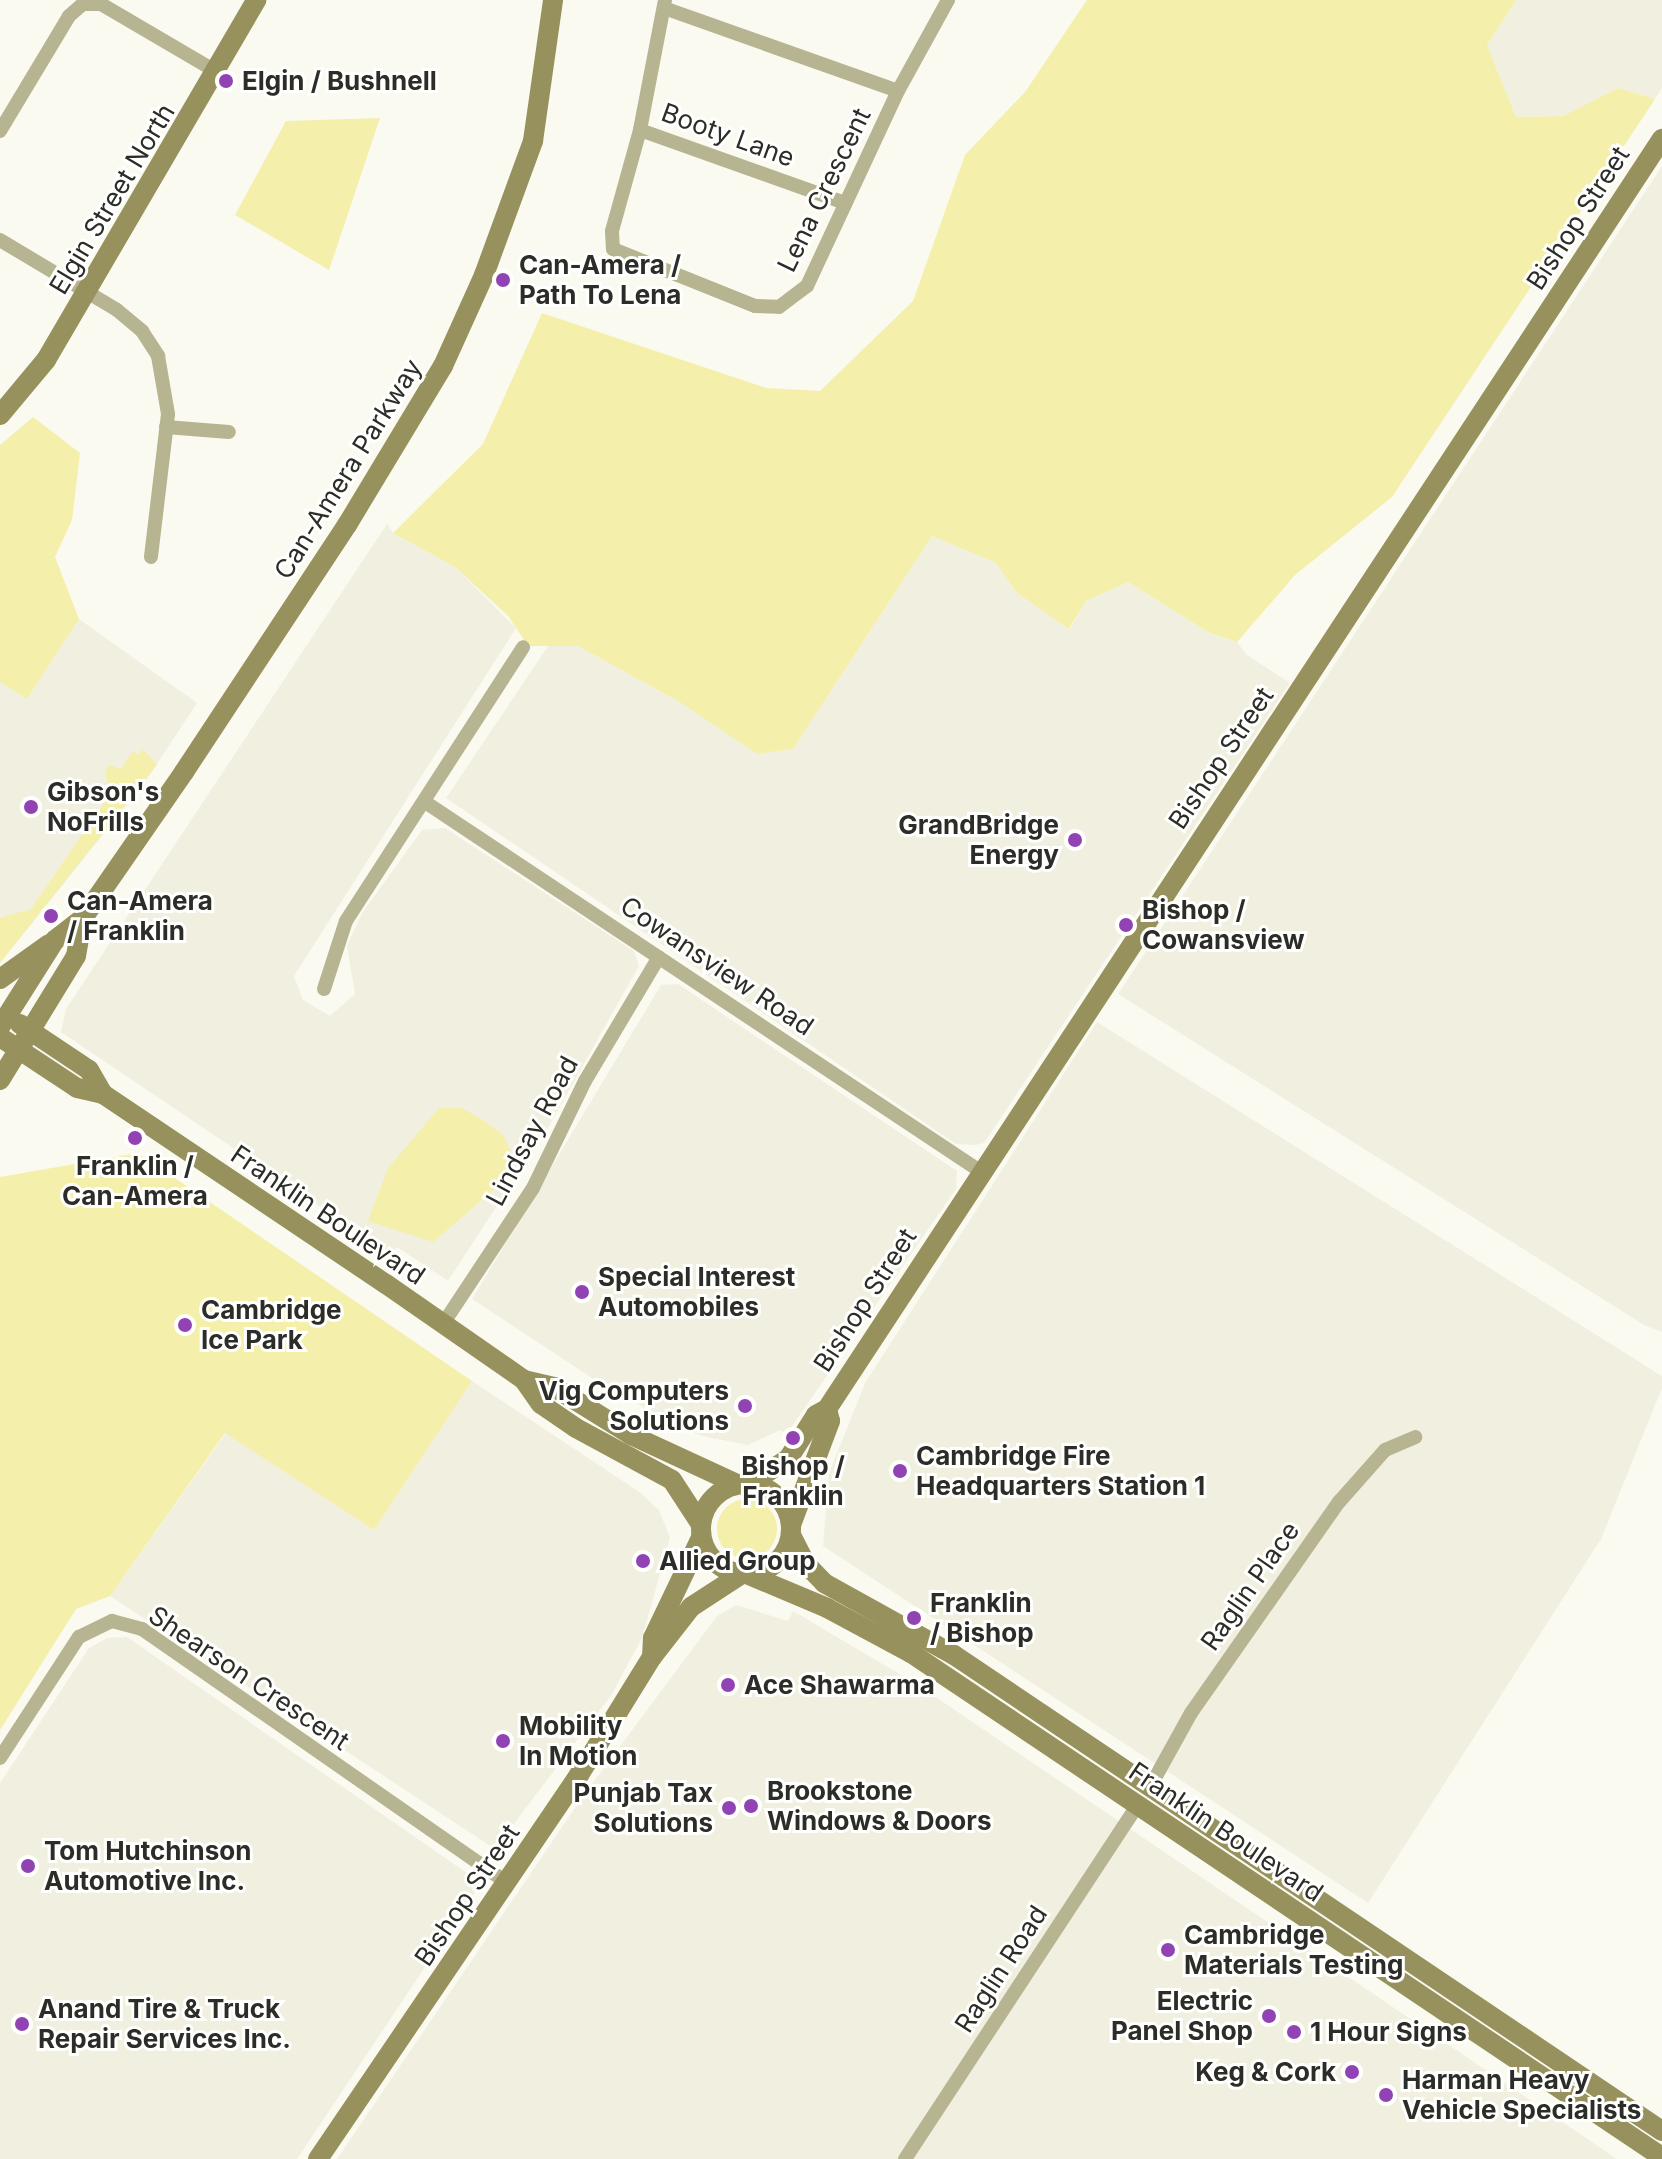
<!DOCTYPE html>
<style>
body{margin:0}
#map{position:relative;width:1662px;height:2159px;overflow:hidden;background:#fafaf1;font-family:Inter,sans-serif}
div>[style]{position:absolute}
.built>*{inset:0;background:#f1f0e0}
.green>*{inset:0;background:#f4efab}
.round{border-radius:50%}
.street>*{height:14px;margin:-7px;padding:0 7px;transform-origin:7px;border-radius:7px;background:#b7b491}
.secondary>*{height:20px;margin:-10px;padding:0 10px;transform-origin:10px;border-radius:10px;background:#97925d}
.secondary>.ring{margin:-10px;padding:0;box-sizing:content-box;background:none;border:20px solid #97925d;border-radius:50%}
.dots>*{width:22px;height:22px;translate:-50% -50%;box-sizing:border-box;border:4px solid #fffffe;border-radius:50%}
span{translate:-50% -50%;white-space:nowrap;text-align:center;line-height:1.15;-webkit-text-stroke:6px #fffffe;paint-order:stroke}
.poi-label{font-size:26px;color:#2c2c29;font-weight:700}
.left{translate:0 -50%;text-align:left}
.right{translate:-100% -50%;text-align:right}
.street-label{font-size:26px;color:#2c2c29}
</style>
<div id="map">
<div class="built">
<div style="clip-path:polygon(1516px 0,1662px 0,1662px 88px,1655px 99px,1618px 88px,1563px 116px,1516px 117px,1487px 45px)"></div>
<div style="clip-path:polygon(1662px 166px,1662px 1332px,1644px 1325px,1118px 994px)"></div>
<div style="clip-path:polygon(387px 524px,393px 533px,455px 567px,516px 628px,294px 976px,303px 1000px,330px 1016px,355px 994px,347px 946px,362px 913px,422px 830px,445px 828px,634px 951px,639px 966px,549px 1126px,448px 1281px,397px 1247px,390px 1254px,61px 1032px,66px 1009px)"></div>
<div style="clip-path:polygon(932px 536px,996px 563px,1016px 592px,1070px 629px,1086px 601px,1128px 582px,1208px 632px,1237px 642px,1247px 655px,1290px 683px,984px 1143px,976px 1145px,956px 1144px,446px 798px,548px 646px,578px 646px,681px 703px,757px 754px,793px 749px)"></div>
<div style="clip-path:polygon(79px 619px,197px 703px,143px 785px,0 963px,0 682px,27px 699px)"></div>
<div style="clip-path:polygon(678px 984px,957px 1171px,956px 1189px,786px 1435px,780px 1430px,748px 1445px,702px 1436px,612px 1391px,472px 1299px,661px 985px)"></div>
<div style="clip-path:polygon(1097px 1022px,1662px 1376px,1662px 1388px,1601px 1539px,1368px 1903px,823px 1546px,829px 1473px,865px 1383px)"></div>
<div style="clip-path:polygon(472px 1381px,641px 1493px,659px 1510px,670px 1538px,642px 1638px,612px 1694px,495px 1849px,110px 1596px,226px 1433px,374px 1530px)"></div>
<div style="clip-path:polygon(736px 1605px,788px 1621px,793px 1611px,918px 1685px,1617px 2159px,337px 2159px,583px 1796px,717px 1616px)"></div>
<div style="clip-path:polygon(127px 1637px,477px 1880px,475px 1892px,297px 2159px,0 2159px,0 1783px,89px 1648px,107px 1638px)"></div>
</div>
<div class="green">
<div style="clip-path:polygon(1087px 0,1516px 0,1487px 45px,1516px 117px,1563px 116px,1618px 88px,1655px 99px,1392px 497px,1295px 575px,1237px 642px,1208px 632px,1128px 582px,1086px 601px,1069px 629px,1016px 592px,996px 563px,932px 536px,793px 749px,757px 754px,681px 703px,578px 646px,528px 646px,508px 616px,455px 567px,393px 533px,483px 444px,542px 313px,766px 388px,820px 391px,913px 301px,965px 155px,1025px 92px)"></div>
<div style="clip-path:polygon(380px 118px,329px 270px,235px 215px,286px 121px)"></div>
<div style="clip-path:polygon(33px 417px,80px 453px,72px 520px,55px 557px,79px 619px,27px 699px,0 682px,0 445px)"></div>
<div style="clip-path:polygon(143px 749px,157px 765px,0 963px,0 918px,31px 909px,110px 794px,105px 772px,109px 765px,121px 769px,132px 752px,139px 754px)"></div>
<div style="clip-path:polygon(439px 1108px,462px 1108px,484px 1121px,504px 1136px,515px 1162px,505px 1180px,433px 1242px,368px 1221px,388px 1168px)"></div>
<div style="clip-path:polygon(138px 1153px,472px 1381px,374px 1530px,225px 1433px,110px 1596px,76px 1609px,0 1730px,0 1177px)"></div>
<div class="round" style="left:717px;top:1499px;width:60px;height:60px"></div>
</div>
<div class="street">
<div style="left:665px;top:0;width:132px;rotate:100.9deg"></div>
<div style="left:640px;top:130px;width:105px;rotate:105.5deg"></div>
<div style="left:612px;top:231px;width:18px;rotate:87deg"></div>
<div style="left:613px;top:249px;width:153px;rotate:21.9deg"></div>
<div style="left:755px;top:306px;width:24px;rotate:2deg"></div>
<div style="left:779px;top:307px;width:35px;rotate:-37deg"></div>
<div style="left:807px;top:286px;width:215px;rotate:-65deg"></div>
<div style="left:898px;top:91px;width:104px;rotate:-61.2deg"></div>
<div style="left:664px;top:8px;width:248px;rotate:19.5deg"></div>
<div style="left:640px;top:130px;width:218px;rotate:19.6deg"></div>
<div style="left:0;top:131px;width:134px;rotate:-59deg"></div>
<div style="left:69px;top:16px;width:18px;rotate:-41deg"></div>
<div style="left:83px;top:4px;width:18px"></div>
<div style="left:101px;top:4px;width:134px;rotate:30.4deg"></div>
<div style="left:0;top:240px;width:136px;rotate:30.9deg"></div>
<div style="left:117px;top:310px;width:33px;rotate:40deg"></div>
<div style="left:142px;top:331px;width:30px;rotate:57deg"></div>
<div style="left:158px;top:356px;width:59px;rotate:80.2deg"></div>
<div style="left:168px;top:414px;width:144px;rotate:96.8deg"></div>
<div style="left:166px;top:427px;width:63px;rotate:4.5deg"></div>
<div style="left:425px;top:802px;width:666px;rotate:33.62deg"></div>
<div style="left:324px;top:989px;width:71px;rotate:-72.1deg"></div>
<div style="left:346px;top:921px;width:326px;rotate:-57.1deg"></div>
<div style="left:443px;top:1324px;width:163px;rotate:-56.5deg"></div>
<div style="left:533px;top:1188px;width:119px;rotate:-64.1deg"></div>
<div style="left:585px;top:1081px;width:144px;rotate:-59.2deg"></div>
<div style="left:0;top:1758px;width:145px;rotate:-56.9deg"></div>
<div style="left:79px;top:1637px;width:37px;rotate:-26deg"></div>
<div style="left:112px;top:1621px;width:31px;rotate:15deg"></div>
<div style="left:142px;top:1629px;width:445px;rotate:34.8deg"></div>
<div style="left:1150px;top:1787px;width:85px;rotate:-61deg"></div>
<div style="left:1191px;top:1713px;width:258px;rotate:-55deg"></div>
<div style="left:1339px;top:1502px;width:69px;rotate:-48.5deg"></div>
<div style="left:1385px;top:1450px;width:33px;rotate:-23deg"></div>
<div style="left:905px;top:2159px;width:425px;rotate:-56.7deg"></div>
</div>
<div class="secondary">
<div style="left:0;top:415px;width:72px;rotate:-50.1deg"></div>
<div style="left:46px;top:360px;width:417px;rotate:-59.7deg"></div>
<div style="left:0;top:979px;width:60px;rotate:-35.5deg"></div>
<div style="left:20px;top:1024px;width:83px;rotate:33.7deg"></div>
<div style="left:89px;top:1070px;width:28px;rotate:60deg"></div>
<div style="left:0;top:1027px;width:103px;rotate:-57.7deg"></div>
<div style="left:55px;top:940px;width:36px;rotate:-38deg"></div>
<div style="left:83px;top:918px;width:178px;rotate:-55.3deg"></div>
<div style="left:184px;top:772px;width:296px;rotate:-56.6deg"></div>
<div style="left:347px;top:525px;width:186px;rotate:-58.9deg"></div>
<div style="left:443px;top:366px;width:100px;rotate:-65.7deg"></div>
<div style="left:484px;top:275px;width:143px;rotate:-69.9deg"></div>
<div style="left:533px;top:141px;width:142px;rotate:-81.9deg"></div>
<div style="left:0;top:1037px;width:92px;rotate:33.5deg"></div>
<div style="left:77px;top:1088px;width:27px;rotate:13deg"></div>
<div style="left:103px;top:1094px;width:341px;rotate:33.9deg"></div>
<div style="left:386px;top:1284px;width:168px;rotate:34.8deg"></div>
<div style="left:524px;top:1380px;width:29px;rotate:55deg"></div>
<div style="left:541px;top:1404px;width:42px;rotate:34.4deg"></div>
<div style="left:576px;top:1428px;width:109px;rotate:28.4deg"></div>
<div style="left:672px;top:1480px;width:51px;rotate:56.9deg"></div>
<div style="left:0;top:1080px;width:145px;rotate:-58.5deg"></div>
<div style="left:76px;top:956px;width:39px;rotate:-80deg"></div>
<div style="left:524px;top:1380px;width:31px;rotate:13deg"></div>
<div style="left:554px;top:1387px;width:91px;rotate:31.9deg"></div>
<div style="left:631px;top:1435px;width:117px;rotate:24.8deg"></div>
<div style="left:750px;top:1483px;width:45px;rotate:-32.3deg"></div>
<div style="left:788px;top:1459px;width:52px;rotate:-57.5deg"></div>
<div style="left:816px;top:1415px;width:13px;rotate:-29deg"></div>
<div style="left:827px;top:1409px;width:1520px;rotate:-56.68deg"></div>
<div class="ring" style="left:701px;top:1484px;width:70px;height:70px"></div>
<div style="left:791px;top:1525px;width:111px;rotate:-69.4deg"></div>
<div style="left:830px;top:1421px;width:12px;rotate:-104deg"></div>
<div style="left:791px;top:1535px;width:31px;rotate:63deg"></div>
<div style="left:805px;top:1563px;width:28px;rotate:46deg"></div>
<div style="left:824px;top:1583px;width:149px;rotate:29deg"></div>
<div style="left:954px;top:1655px;width:853px;rotate:33.91deg"></div>
<div style="left:749px;top:1575px;width:85px;rotate:22.9deg"></div>
<div style="left:827px;top:1608px;width:95px;rotate:28.2deg"></div>
<div style="left:911px;top:1653px;width:904px;rotate:33.87deg"></div>
<div style="left:652px;top:1657px;width:19px;rotate:-87deg"></div>
<div style="left:653px;top:1638px;width:111px;rotate:-64.4deg"></div>
<div style="left:318px;top:2159px;width:464px;rotate:-55.8deg"></div>
<div style="left:579px;top:1775px;width:139px;rotate:-58.3deg"></div>
<div style="left:652px;top:1657px;width:63px;rotate:-52deg"></div>
<div style="left:691px;top:1607px;width:59px;rotate:-33.1deg"></div>
</div>
<div class="dots">
<div style="left:226px;top:81px;background:#9143b4"></div>
<div style="left:503px;top:280px;background:#9143b4"></div>
<div style="left:31px;top:807px;background:#9143b4"></div>
<div style="left:1075px;top:840px;background:#9143b4"></div>
<div style="left:51px;top:916px;background:#9143b4"></div>
<div style="left:1126px;top:925px;background:#9143b4"></div>
<div style="left:135px;top:1138px;background:#9143b4"></div>
<div style="left:582px;top:1292px;background:#9143b4"></div>
<div style="left:185px;top:1325px;background:#9143b4"></div>
<div style="left:745px;top:1406px;background:#9143b4"></div>
<div style="left:793px;top:1438px;background:#9143b4"></div>
<div style="left:900px;top:1471px;background:#9143b4"></div>
<div style="left:643px;top:1561px;background:#9143b4"></div>
<div style="left:914px;top:1618px;background:#9143b4"></div>
<div style="left:728px;top:1685px;background:#9143b4"></div>
<div style="left:503px;top:1741px;background:#9143b4"></div>
<div style="left:751px;top:1806px;background:#9143b4"></div>
<div style="left:729px;top:1808px;background:#9143b4"></div>
<div style="left:28px;top:1866px;background:#9143b4"></div>
<div style="left:1168px;top:1950px;background:#9143b4"></div>
<div style="left:1269px;top:2016px;background:#9143b4"></div>
<div style="left:22px;top:2024px;background:#9143b4"></div>
<div style="left:1294px;top:2032px;background:#9143b4"></div>
<div style="left:1352px;top:2072px;background:#9143b4"></div>
<div style="left:1386px;top:2095px;background:#9143b4"></div>
</div>
<div class="poi-label">
<span class="left" style="left:242px;top:81px">Elgin / Bushnell</span>
<span class="left" style="left:519px;top:280px">Can-Amera /<br>Path To Lena</span>
<span class="left" style="left:47px;top:807px">Gibson's<br>NoFrills</span>
<span class="right" style="left:1059px;top:840px">GrandBridge<br>Energy</span>
<span class="left" style="left:67px;top:916px">Can-Amera<br>/ Franklin</span>
<span class="left" style="left:1142px;top:925px">Bishop /<br>Cowansview</span>
<span style="left:135px;top:1181px">Franklin /<br>Can-Amera</span>
<span class="left" style="left:598px;top:1292px">Special Interest<br>Automobiles</span>
<span class="left" style="left:201px;top:1325px">Cambridge<br>Ice Park</span>
<span class="right" style="left:729px;top:1406px">Vig Computers<br>Solutions</span>
<span class="left" style="left:916px;top:1471px">Cambridge Fire<br>Headquarters Station 1</span>
<span style="left:793px;top:1481px">Bishop /<br>Franklin</span>
<span class="left" style="left:659px;top:1561px">Allied Group</span>
<span class="left" style="left:930px;top:1618px">Franklin<br>/ Bishop</span>
<span class="left" style="left:744px;top:1685px">Ace Shawarma</span>
<span class="left" style="left:519px;top:1741px">Mobility<br>In Motion</span>
<span class="left" style="left:767px;top:1806px">Brookstone<br>Windows &amp; Doors</span>
<span class="right" style="left:713px;top:1808px">Punjab Tax<br>Solutions</span>
<span class="left" style="left:44px;top:1866px">Tom Hutchinson<br>Automotive Inc.</span>
<span class="left" style="left:1184px;top:1950px">Cambridge<br>Materials Testing</span>
<span class="right" style="left:1253px;top:2016px">Electric<br>Panel Shop</span>
<span class="left" style="left:38px;top:2024px">Anand Tire &amp; Truck<br>Repair Services Inc.</span>
<span class="left" style="left:1310px;top:2032px">1 Hour Signs</span>
<span class="right" style="left:1336px;top:2072px">Keg &amp; Cork</span>
<span class="left" style="left:1402px;top:2095px">Harman Heavy<br>Vehicle Specialists</span>
</div>
<div class="street-label">
<span style="left:728px;top:135px;rotate:20deg">Booty Lane</span>
<span style="left:824px;top:190px;rotate:-64deg">Lena Crescent</span>
<span style="left:112px;top:199px;rotate:-59deg">Elgin Street North</span>
<span style="left:1578px;top:218px;rotate:-57deg">Bishop Street</span>
<span style="left:348px;top:469px;rotate:-58deg">Can-Amera Parkway</span>
<span style="left:1221px;top:758px;rotate:-56deg">Bishop Street</span>
<span style="left:717px;top:966px;rotate:34deg">Cowansview Road</span>
<span style="left:532px;top:1131px;rotate:-62deg">Lindsay Road</span>
<span style="left:328px;top:1215px;rotate:34deg">Franklin Boulevard</span>
<span style="left:865px;top:1300px;rotate:-57deg">Bishop Street</span>
<span style="left:1250px;top:1586px;rotate:-55deg">Raglin Place</span>
<span style="left:249px;top:1678px;rotate:34deg">Shearson Crescent</span>
<span style="left:1226px;top:1832px;rotate:34deg">Franklin Boulevard</span>
<span style="left:467px;top:1895px;rotate:-56deg">Bishop Street</span>
<span style="left:1001px;top:1969px;rotate:-57deg">Raglin Road</span>
</div>
</div>
